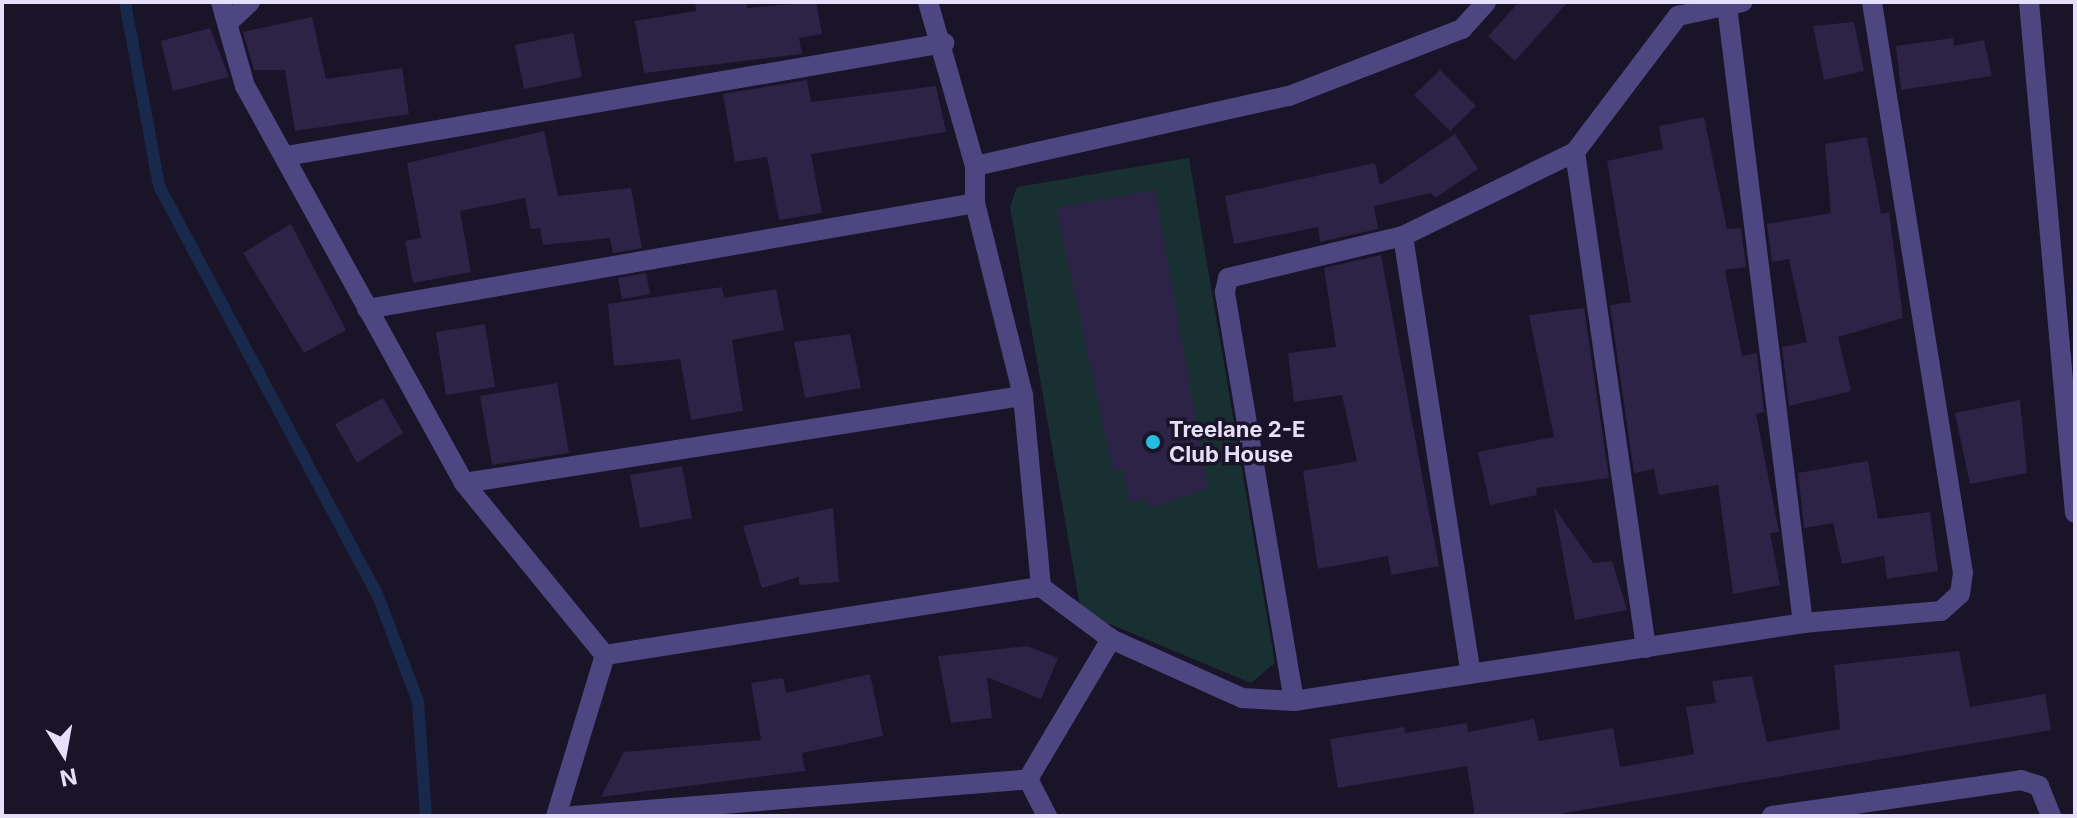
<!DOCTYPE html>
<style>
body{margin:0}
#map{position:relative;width:2077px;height:818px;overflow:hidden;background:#191428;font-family:Inter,sans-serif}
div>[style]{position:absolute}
.green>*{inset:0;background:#183031}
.stream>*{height:12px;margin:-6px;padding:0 6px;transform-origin:6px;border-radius:6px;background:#19294c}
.building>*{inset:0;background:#2d2346}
.minor>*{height:20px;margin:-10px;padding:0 10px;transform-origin:10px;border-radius:10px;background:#4d4680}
.dots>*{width:22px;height:22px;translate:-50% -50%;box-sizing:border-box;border:4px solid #191428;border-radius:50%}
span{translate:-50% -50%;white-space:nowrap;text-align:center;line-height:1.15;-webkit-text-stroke:7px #191428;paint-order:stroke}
.poi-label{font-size:22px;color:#e5dffa;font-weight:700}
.left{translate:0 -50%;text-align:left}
.frame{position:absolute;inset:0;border:4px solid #e5dffa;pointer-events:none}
.north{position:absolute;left:24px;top:714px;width:80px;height:80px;-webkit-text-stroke:6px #191428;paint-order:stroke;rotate:169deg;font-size:22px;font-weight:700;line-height:32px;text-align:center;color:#e5dffa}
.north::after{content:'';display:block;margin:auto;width:28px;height:36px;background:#e5dffa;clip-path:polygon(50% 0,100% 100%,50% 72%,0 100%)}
</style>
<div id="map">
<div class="green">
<div style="clip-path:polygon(1189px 158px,1275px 663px,1251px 683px,1081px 612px,1010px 207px,1017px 187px)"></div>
</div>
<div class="stream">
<div style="left:125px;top:2px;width:187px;rotate:79.5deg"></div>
<div style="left:159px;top:186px;width:465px;rotate:61.9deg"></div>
<div style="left:378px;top:596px;width:113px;rotate:69.3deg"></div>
<div style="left:418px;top:702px;width:114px;rotate:86deg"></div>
</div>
<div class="building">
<div style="clip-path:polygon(695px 2px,746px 2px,747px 8px,816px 2px,822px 34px,799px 38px,802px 54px,644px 73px,635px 21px,696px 11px)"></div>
<div style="clip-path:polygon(1519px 2px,1568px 2px,1515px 61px,1488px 36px)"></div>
<div style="clip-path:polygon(312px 17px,326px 79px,402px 68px,409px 114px,295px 131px,285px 70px,254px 70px,243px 32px)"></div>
<div style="clip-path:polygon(1854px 22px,1864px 71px,1824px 80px,1813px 26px)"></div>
<div style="clip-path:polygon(210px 28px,229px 77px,173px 91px,161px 41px)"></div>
<div style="clip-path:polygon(573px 33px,582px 77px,524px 89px,515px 45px)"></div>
<div style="clip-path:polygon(1953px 38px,1954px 46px,1984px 40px,1992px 76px,1901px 90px,1896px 46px)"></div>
<div style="clip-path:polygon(1440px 70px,1476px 106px,1450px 131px,1414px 95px)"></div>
<div style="clip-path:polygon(807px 80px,811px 102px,936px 86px,946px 132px,811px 154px,822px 213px,779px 220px,767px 157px,735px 162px,723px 94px)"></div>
<div style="clip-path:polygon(1704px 117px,1727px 229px,1741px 228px,1746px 267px,1725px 270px,1742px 356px,1757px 353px,1764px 412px,1756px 414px,1779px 532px,1770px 533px,1780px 585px,1733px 594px,1718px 485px,1659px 495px,1654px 469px,1634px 473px,1610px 305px,1631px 302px,1607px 161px,1663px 149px,1659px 126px)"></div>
<div style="clip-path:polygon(544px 131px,558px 196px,631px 188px,642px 248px,613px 253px,610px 238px,543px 245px,540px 228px,531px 229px,525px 198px,460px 211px,471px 272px,413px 283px,405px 241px,421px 238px,407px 163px)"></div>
<div style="clip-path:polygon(1455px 134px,1478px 169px,1435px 198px,1431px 193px,1374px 206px,1378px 229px,1320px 242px,1318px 227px,1234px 244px,1225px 196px,1375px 163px,1380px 185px)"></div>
<div style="clip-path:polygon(1867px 137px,1881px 214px,1889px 212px,1903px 318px,1838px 337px,1851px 391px,1789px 406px,1782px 347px,1807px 342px,1789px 259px,1772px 262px,1767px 224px,1831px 213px,1825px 144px)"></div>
<div style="clip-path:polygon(1155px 190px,1208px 488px,1149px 509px,1148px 499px,1129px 503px,1123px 469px,1113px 471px,1056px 208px)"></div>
<div style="clip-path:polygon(291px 224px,346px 330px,304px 353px,243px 253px)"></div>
<div style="clip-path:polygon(1381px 255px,1439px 566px,1391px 575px,1388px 556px,1318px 569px,1303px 471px,1357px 461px,1342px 395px,1294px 402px,1288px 353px,1336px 347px,1324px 268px)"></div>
<div style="clip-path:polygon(646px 273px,650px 294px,622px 299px,618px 278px)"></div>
<div style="clip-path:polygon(722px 287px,724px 298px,776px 289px,784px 330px,732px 340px,743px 411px,691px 420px,680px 359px,614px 366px,608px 304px)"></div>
<div style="clip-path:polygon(1584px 308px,1609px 478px,1536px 488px,1537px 495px,1490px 505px,1478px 452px,1554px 437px,1529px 315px)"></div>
<div style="clip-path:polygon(485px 324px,495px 387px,446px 395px,436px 332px)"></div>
<div style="clip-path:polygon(850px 334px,861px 388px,805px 398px,794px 342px)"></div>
<div style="clip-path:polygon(557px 383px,569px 453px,492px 465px,480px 396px)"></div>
<div style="clip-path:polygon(383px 398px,403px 433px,357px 463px,335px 424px)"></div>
<div style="clip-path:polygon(2020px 400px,2027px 473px,1970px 484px,1955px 413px)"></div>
<div style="clip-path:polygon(1868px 461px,1878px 519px,1930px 512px,1938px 571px,1887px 579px,1884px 556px,1842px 564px,1833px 523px,1804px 528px,1798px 473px)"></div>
<div style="clip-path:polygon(682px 466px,692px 518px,640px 528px,630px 475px)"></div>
<div style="clip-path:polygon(1554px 507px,1593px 563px,1612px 561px,1627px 610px,1575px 620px)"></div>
<div style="clip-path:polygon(833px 508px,839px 582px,799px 585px,799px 577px,762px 588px,743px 526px)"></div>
<div style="clip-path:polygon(1027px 646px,1058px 658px,1041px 699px,987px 677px,992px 718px,951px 723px,938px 656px)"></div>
<div style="clip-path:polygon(1959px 651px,1970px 707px,2045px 694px,2051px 730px,1548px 816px,1475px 816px,1467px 766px,1338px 788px,1330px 739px,1404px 727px,1405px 733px,1467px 723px,1468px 732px,1534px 719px,1539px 741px,1613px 728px,1620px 767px,1694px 754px,1686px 707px,1716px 703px,1712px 681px,1752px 676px,1767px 742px,1840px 729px,1834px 665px)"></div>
<div style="clip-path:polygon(870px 674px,883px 736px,802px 753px,805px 771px,601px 797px,624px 752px,761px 740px,751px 683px,783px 678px,786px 693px)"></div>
</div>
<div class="minor">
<div style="left:221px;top:2px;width:87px;rotate:74.1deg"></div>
<div style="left:245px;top:86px;width:453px;rotate:61.1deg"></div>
<div style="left:464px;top:483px;width:222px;rotate:50.7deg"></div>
<div style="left:605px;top:655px;width:168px;rotate:106.9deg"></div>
<div style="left:928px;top:2px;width:171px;rotate:74deg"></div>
<div style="left:975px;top:166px;width:37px;rotate:90deg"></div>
<div style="left:975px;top:203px;width:199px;rotate:76deg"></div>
<div style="left:1023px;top:396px;width:192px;rotate:84.6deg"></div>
<div style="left:2029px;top:2px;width:513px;rotate:84.86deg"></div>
<div style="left:1727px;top:6px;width:622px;rotate:82.98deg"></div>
<div style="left:231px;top:20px;width:26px;rotate:-43deg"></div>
<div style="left:1575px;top:152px;width:501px;rotate:81.85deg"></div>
<div style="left:286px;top:156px;width:668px;rotate:-9.74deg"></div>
<div style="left:975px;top:166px;width:322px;rotate:-12.6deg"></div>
<div style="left:1289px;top:96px;width:186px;rotate:-21.2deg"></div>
<div style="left:1462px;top:29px;width:36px;rotate:-48deg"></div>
<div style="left:1403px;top:236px;width:443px;rotate:81.2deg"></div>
<div style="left:367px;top:309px;width:617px;rotate:-9.89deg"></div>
<div style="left:464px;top:483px;width:566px;rotate:-8.85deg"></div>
<div style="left:605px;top:655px;width:441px;rotate:-8.9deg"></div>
<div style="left:1041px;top:587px;width:87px;rotate:36.6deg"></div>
<div style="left:1111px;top:639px;width:144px;rotate:24.2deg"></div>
<div style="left:1242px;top:698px;width:52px;rotate:3.3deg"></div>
<div style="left:1294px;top:701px;width:515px;rotate:-8.71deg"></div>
<div style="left:1803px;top:623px;width:139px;rotate:-5deg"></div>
<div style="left:1941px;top:611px;width:25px;rotate:-42deg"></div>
<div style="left:1960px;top:594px;width:21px;rotate:-82deg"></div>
<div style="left:1963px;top:573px;width:578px;rotate:-99.06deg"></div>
<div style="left:1294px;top:701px;width:415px;rotate:-99.6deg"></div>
<div style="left:1225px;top:292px;width:14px;rotate:-78deg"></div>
<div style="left:1228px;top:278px;width:180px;rotate:-13.5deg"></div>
<div style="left:1403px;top:236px;width:191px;rotate:-26deg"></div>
<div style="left:1575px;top:152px;width:171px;rotate:-52.9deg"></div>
<div style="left:1678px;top:16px;width:66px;rotate:-12.3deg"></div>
<div style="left:1028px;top:779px;width:163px;rotate:-59.3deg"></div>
<div style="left:573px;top:816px;width:457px;rotate:-4.6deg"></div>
<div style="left:1028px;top:779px;width:42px;rotate:62.8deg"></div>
<div style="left:1772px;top:816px;width:252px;rotate:-8.2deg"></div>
<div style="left:2021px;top:780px;width:19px;rotate:18deg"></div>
<div style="left:2039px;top:786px;width:32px;rotate:68deg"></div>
</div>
<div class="dots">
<div style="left:1153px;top:442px;background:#26bee0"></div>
</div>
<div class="poi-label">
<span class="left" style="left:1169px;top:442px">Treelane 2-E<br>Club House</span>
</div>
<div class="frame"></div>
<div class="north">N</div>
</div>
